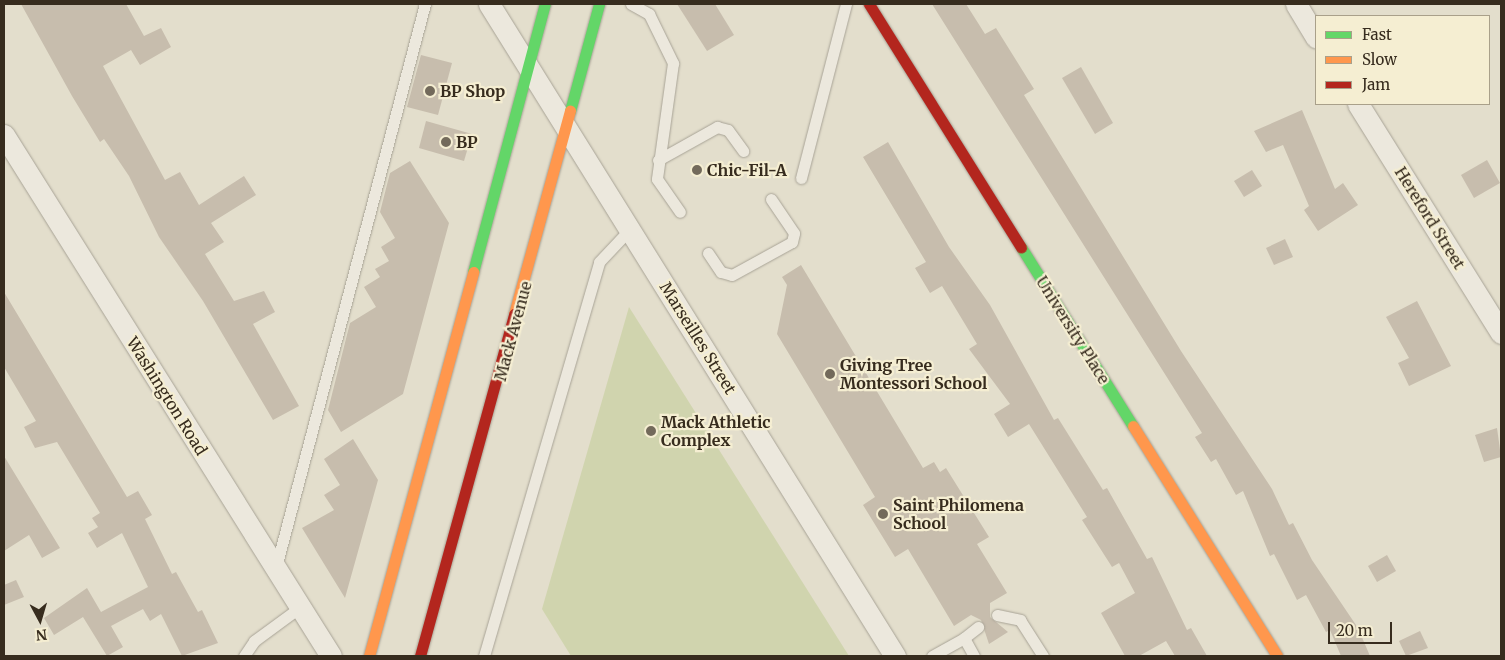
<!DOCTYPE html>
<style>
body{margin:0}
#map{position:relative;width:1505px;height:660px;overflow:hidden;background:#e3decc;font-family:Merriweather,serif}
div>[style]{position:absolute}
.green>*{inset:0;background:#d0d4ae}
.building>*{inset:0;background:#c7bdad}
.roads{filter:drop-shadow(0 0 1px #a8a396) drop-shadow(0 0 1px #a8a396)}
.lane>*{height:11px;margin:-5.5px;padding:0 5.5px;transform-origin:5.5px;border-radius:5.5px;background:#ece8dd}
.street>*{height:21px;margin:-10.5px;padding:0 10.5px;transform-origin:10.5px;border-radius:10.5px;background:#ece8dd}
.fast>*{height:11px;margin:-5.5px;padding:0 5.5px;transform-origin:5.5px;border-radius:5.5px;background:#63d668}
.slow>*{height:11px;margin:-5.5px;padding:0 5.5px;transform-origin:5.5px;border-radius:5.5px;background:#ff974d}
.jam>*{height:11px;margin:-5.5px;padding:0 5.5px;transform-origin:5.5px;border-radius:5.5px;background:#b3261e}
.dots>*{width:14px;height:14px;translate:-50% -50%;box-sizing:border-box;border:2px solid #f5eed2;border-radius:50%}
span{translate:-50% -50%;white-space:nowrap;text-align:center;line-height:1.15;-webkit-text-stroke:4.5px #f5eed2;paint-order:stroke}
.poi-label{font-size:16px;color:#372c1e;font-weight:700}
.left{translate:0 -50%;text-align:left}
.street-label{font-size:16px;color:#372c1e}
.frame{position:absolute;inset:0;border:5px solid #372c1e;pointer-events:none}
.legend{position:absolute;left:1315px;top:15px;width:175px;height:90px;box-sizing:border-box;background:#f5eed2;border:1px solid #a9a08a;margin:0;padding:6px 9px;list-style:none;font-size:15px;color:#372c1e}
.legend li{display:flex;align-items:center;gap:10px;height:25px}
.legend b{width:25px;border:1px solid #a9a08a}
.north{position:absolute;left:15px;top:595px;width:50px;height:50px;-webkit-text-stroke:4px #f5eed2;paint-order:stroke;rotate:174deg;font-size:14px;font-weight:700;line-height:20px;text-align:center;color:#372c1e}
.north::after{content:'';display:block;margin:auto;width:18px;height:22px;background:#372c1e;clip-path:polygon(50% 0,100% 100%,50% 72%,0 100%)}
.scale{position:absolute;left:1328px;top:622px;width:64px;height:22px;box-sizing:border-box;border:2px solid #372c1e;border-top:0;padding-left:6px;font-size:15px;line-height:18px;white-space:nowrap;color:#372c1e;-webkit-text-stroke:4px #f5eed2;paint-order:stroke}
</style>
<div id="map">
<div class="green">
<div style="clip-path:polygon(629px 307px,849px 656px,571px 656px,542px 609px)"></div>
</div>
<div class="building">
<div style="clip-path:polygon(21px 4px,126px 4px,144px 36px,161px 28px,171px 47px,140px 65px,131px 50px,103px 66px,165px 180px,180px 172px,199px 205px,244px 176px,256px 195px,211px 223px,224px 242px,205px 254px,234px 301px,264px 291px,275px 312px,253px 324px,299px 406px,273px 420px,203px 301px,159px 237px,129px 176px,104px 139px,100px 142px,72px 96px)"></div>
<div style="clip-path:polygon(677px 4px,715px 4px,734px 35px,707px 51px)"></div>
<div style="clip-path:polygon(932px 4px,966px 4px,985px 34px,996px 28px,1034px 89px,1024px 95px,1181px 351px,1272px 489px,1289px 525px,1293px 523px,1312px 560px,1358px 628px,1370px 656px,1341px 656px,1330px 630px,1326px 632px,1306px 595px,1297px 600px,1274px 554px,1270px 556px,1243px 491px,1236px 495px,1216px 459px,1211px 462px,1195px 437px,1202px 433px)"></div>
<div style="clip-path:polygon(421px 55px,452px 63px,438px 115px,407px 107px)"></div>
<div style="clip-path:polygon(1081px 67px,1113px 123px,1095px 134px,1062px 78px)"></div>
<div style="clip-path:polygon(1302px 110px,1335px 189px,1343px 183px,1358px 205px,1318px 231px,1304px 210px,1309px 206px,1283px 145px,1266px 152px,1254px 131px)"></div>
<div style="clip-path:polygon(426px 121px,472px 134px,464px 161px,419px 148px)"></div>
<div style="clip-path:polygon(888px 142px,949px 247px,990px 305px,1054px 420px,1058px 418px,1103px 490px,1107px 488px,1147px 559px,1152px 557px,1187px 630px,1191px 628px,1207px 656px,1175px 656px,1166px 641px,1139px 656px,1125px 656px,1101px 613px,1135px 593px,1119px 563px,1112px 567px,1082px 520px,1087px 517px,1029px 424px,1008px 437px,994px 414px,1010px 404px,969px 349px,977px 344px,942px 286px,930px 293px,915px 268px,926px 262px,863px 157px)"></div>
<div style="clip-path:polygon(1487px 160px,1500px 183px,1474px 198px,1461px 175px)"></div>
<div style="clip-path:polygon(410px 161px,449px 223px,403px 394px,341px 432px,328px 410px,350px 323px,376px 307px,364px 287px,380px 277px,375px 269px,389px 261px,381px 247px,395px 238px,380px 212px,390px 173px)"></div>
<div style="clip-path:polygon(1252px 170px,1262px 186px,1244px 197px,1234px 181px)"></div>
<div style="clip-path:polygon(1285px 239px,1293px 257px,1274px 265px,1266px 248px)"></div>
<div style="clip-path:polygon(801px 265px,923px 468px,934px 462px,940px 472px,946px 468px,989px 537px,977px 544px,1007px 593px,990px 603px,990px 617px,1008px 632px,989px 644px,981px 620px,971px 615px,954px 626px,908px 549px,895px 557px,863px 505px,875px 497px,777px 334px,787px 285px,782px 277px)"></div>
<div style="clip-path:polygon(4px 292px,127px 497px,138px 491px,152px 515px,145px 519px,172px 574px,176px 572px,198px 612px,202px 610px,218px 643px,182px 656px,161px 614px,150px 621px,143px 609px,111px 626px,123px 647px,107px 656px,83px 617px,54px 635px,44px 618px,87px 588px,101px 612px,148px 587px,122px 533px,97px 548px,88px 533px,98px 527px,92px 518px,100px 513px,57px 442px,35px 448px,24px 427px,36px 421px,4px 367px)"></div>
<div style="clip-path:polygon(1417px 301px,1451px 366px,1409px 386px,1398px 363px,1409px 358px,1386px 317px)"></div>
<div style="clip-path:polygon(1497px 428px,1501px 457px,1484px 462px,1475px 435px)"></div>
<div style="clip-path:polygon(353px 439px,378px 480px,345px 598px,302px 528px,334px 510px,324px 495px,340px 485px,324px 459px)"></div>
<div style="clip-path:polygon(4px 456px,60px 548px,42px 558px,29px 535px,4px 551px)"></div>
<div style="clip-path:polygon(1387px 555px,1396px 571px,1377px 582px,1368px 566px)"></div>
<div style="clip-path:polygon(16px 580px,24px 597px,4px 605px,4px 585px)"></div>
<div style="clip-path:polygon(1420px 631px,1428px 648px,1406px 656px,1399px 641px)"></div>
</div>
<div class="roads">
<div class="lane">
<div style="left:631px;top:4px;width:21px;rotate:29deg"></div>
<div style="left:649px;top:14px;width:55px;rotate:63.9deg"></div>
<div style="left:673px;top:63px;width:117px;rotate:97.9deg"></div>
<div style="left:657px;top:179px;width:40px;rotate:55.1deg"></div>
<div style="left:658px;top:160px;width:68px;rotate:-29.2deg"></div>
<div style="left:717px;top:127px;width:11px;rotate:15deg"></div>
<div style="left:728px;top:130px;width:26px;rotate:54deg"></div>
<div style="left:801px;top:178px;width:180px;rotate:-75.5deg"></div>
<div style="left:708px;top:253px;width:23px;rotate:56deg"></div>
<div style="left:721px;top:272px;width:11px;rotate:15deg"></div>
<div style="left:732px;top:275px;width:68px;rotate:-28.8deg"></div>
<div style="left:792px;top:242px;width:9px;rotate:-77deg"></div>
<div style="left:794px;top:233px;width:41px;rotate:-124.1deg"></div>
<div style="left:276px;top:567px;width:582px;rotate:-75.18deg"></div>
<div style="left:997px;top:615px;width:24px;rotate:12deg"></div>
<div style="left:1020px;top:620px;width:43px;rotate:57.4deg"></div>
<div style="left:964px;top:638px;width:18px;rotate:-38deg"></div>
<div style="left:244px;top:656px;width:18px;rotate:-56deg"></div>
<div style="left:254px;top:641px;width:56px;rotate:-36.3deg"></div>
<div style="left:484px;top:656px;width:410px;rotate:-73.7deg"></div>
<div style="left:599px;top:262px;width:47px;rotate:-46.7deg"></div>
<div style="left:932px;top:656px;width:37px;rotate:-29deg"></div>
<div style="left:964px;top:638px;width:21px;rotate:61deg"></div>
</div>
<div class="street">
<div style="left:489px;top:4px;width:768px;rotate:58.09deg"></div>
<div style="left:1296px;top:4px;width:39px;rotate:59deg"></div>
<div style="left:1358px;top:104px;width:270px;rotate:58deg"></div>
<div style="left:4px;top:135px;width:615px;rotate:57.89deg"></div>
</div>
<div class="fast">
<div style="left:570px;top:111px;width:111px;rotate:-74.8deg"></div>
<div style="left:1021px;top:247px;width:211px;rotate:58deg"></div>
<div style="left:473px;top:272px;width:278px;rotate:-75deg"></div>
</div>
<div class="slow">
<div style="left:514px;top:314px;width:211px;rotate:-74.6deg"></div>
<div style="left:1133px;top:426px;width:271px;rotate:57.9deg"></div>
<div style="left:369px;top:656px;width:398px;rotate:-74.8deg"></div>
</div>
<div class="jam">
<div style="left:869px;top:4px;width:287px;rotate:58deg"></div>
<div style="left:420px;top:656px;width:355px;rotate:-74.6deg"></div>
</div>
</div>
<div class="dots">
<div style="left:430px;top:91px;background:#736a5b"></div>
<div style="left:446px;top:142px;background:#736a5b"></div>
<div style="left:697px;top:170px;background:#736a5b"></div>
<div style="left:830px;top:374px;background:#736a5b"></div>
<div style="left:651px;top:431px;background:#736a5b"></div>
<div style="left:883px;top:514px;background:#736a5b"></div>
</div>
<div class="poi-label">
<span class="left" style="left:440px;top:91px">BP Shop</span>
<span class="left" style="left:456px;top:142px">BP</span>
<span class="left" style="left:707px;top:170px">Chic-Fil-A</span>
<span class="left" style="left:840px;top:374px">Giving Tree<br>Montessori School</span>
<span class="left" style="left:661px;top:431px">Mack Athletic<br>Complex</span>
<span class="left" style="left:893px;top:514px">Saint Philomena<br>School</span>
</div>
<div class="street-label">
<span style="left:1430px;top:218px;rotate:58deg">Hereford Street</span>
<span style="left:1073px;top:330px;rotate:58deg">University Place</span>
<span style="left:513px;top:331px;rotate:-75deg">Mack Avenue</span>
<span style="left:698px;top:338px;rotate:58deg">Marseilles Street</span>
<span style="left:167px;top:396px;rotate:58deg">Washington Road</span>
</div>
<div class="frame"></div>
<ul class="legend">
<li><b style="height:6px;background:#63d668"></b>Fast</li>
<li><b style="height:6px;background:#ff974d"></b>Slow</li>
<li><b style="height:6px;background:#b3261e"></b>Jam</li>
</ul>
<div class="north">N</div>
<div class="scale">20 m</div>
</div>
